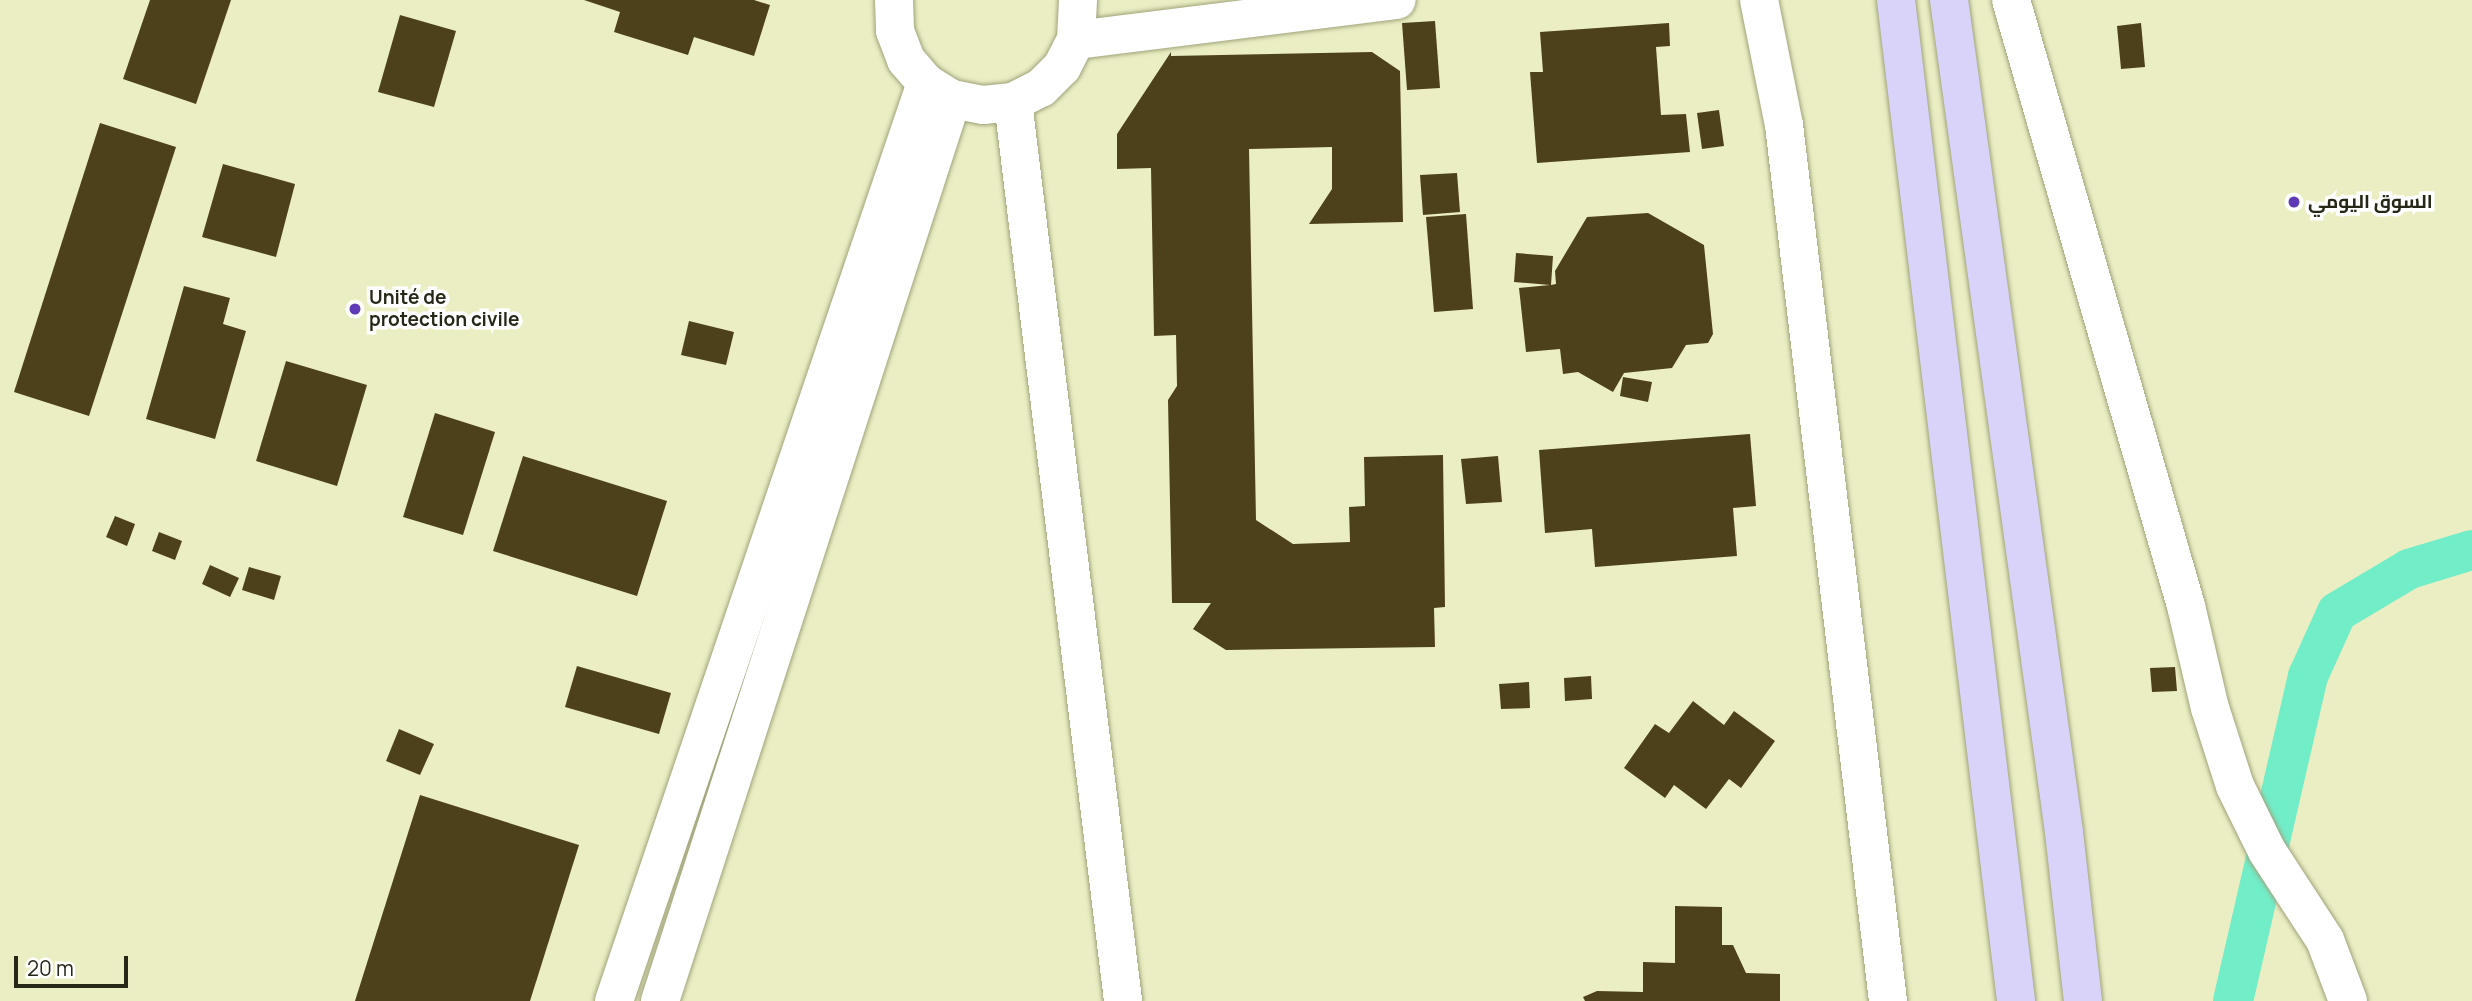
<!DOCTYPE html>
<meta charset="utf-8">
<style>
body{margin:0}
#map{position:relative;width:2472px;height:1001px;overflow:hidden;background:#ebeec3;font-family:Manrope,Cairo,sans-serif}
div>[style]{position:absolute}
.canal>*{height:40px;margin:-20px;padding:0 20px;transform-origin:20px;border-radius:20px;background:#71edc8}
.building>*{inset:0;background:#4d411c}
.roads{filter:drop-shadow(0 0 2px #a0a37b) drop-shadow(0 0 2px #a0a37b)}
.minor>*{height:38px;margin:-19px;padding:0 19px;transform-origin:19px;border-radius:19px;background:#fff}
.major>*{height:38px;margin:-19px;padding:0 19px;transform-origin:19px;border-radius:19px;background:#d9d3fa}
.dots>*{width:19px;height:19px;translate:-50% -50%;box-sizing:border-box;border:4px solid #fff;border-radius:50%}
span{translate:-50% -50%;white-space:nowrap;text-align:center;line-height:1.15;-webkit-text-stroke:7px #fff;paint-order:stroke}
.poi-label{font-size:19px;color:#262716;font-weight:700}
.left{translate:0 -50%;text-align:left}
.scale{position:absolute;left:14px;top:956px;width:114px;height:32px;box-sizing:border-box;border:4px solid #262716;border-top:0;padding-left:9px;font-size:21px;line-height:24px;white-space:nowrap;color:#262716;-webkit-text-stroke:5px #fff;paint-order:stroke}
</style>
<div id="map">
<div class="canal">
<div style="left:2233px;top:1001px;width:334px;rotate:-77deg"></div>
<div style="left:2308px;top:676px;width:70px;rotate:-65.6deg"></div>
<div style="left:2337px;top:612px;width:84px;rotate:-30.8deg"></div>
<div style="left:2409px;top:569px;width:66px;rotate:-16.8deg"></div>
</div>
<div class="building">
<div style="clip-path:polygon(150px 0,231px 0,196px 104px,123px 79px)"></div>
<div style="clip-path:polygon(584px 0,754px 0,770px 5px,754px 56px,694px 37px,688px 55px,614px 32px,620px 12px)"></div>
<div style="clip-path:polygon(400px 15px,456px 31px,434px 107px,378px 92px)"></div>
<div style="clip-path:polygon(1435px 21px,1440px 88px,1407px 90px,1402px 23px)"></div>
<div style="clip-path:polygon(1669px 23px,1670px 46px,1656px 47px,1661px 115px,1686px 114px,1690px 152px,1537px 163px,1530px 72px,1543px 72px,1540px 32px)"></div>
<div style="clip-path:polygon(2141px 23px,2145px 67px,2121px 69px,2117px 26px)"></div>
<div style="clip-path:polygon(1171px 52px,1171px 56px,1372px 52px,1400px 71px,1403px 222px,1309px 224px,1332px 189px,1332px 147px,1249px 149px,1256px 520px,1293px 544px,1350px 542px,1349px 507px,1365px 506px,1364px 457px,1443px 455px,1445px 607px,1434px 608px,1435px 647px,1226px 650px,1193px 629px,1211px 603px,1172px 603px,1168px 400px,1177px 386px,1176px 335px,1154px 336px,1151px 168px,1117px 169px,1117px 134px)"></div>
<div style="clip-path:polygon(1719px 110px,1724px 146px,1702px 149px,1697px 113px)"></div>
<div style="clip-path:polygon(100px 123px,176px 147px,89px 416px,14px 392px)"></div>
<div style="clip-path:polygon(223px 164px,295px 184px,276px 257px,202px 237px)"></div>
<div style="clip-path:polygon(1457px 173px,1460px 212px,1423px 215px,1420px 175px)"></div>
<div style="clip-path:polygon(1648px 213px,1704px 245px,1713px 334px,1708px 343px,1686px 345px,1672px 368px,1624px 373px,1613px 392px,1578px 372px,1563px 374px,1560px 349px,1526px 352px,1519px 288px,1550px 285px,1514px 282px,1516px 253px,1553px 256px,1551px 285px,1556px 284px,1555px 271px,1587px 217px)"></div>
<div style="clip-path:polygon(1466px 214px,1473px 309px,1434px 312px,1426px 217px)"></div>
<div style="clip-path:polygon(184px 286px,230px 298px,223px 324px,246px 331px,215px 439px,146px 419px)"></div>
<div style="clip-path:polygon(689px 321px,734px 332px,726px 365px,681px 355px)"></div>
<div style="clip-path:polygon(286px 361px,367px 385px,337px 486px,256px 461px)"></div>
<div style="clip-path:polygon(1623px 377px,1652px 382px,1648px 402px,1620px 396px)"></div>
<div style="clip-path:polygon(435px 413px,495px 432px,463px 535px,403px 517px)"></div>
<div style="clip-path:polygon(1750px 434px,1756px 506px,1733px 508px,1737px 556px,1595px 567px,1592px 529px,1545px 533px,1539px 450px)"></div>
<div style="clip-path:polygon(523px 456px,667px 501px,637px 596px,493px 551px)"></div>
<div style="clip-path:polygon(1498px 456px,1502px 502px,1466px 504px,1461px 459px)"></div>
<div style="clip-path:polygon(115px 516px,135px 524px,127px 546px,106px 537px)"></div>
<div style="clip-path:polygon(159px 532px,182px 541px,175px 560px,152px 551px)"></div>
<div style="clip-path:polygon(210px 565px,239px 578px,230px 597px,202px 584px)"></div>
<div style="clip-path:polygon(249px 567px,281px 576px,274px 600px,242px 590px)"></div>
<div style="clip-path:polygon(577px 666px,671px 693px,659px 734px,565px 707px)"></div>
<div style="clip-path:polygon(2175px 667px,2177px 691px,2152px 692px,2150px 668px)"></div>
<div style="clip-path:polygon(1591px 676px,1592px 699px,1565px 701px,1564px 678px)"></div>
<div style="clip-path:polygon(1529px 682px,1530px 708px,1501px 709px,1499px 684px)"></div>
<div style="clip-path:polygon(1693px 701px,1724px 725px,1734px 711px,1775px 741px,1741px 788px,1729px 779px,1706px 809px,1674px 785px,1665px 798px,1624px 768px,1655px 724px,1669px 733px)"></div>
<div style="clip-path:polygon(399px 729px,434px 744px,420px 775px,386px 761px)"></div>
<div style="clip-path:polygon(420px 795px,579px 845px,530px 1001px,355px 1001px)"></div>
<div style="clip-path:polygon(1675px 906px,1722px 907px,1722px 945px,1733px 945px,1746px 973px,1780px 974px,1780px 1001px,1585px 1001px,1583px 997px,1597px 991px,1643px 992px,1643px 962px,1675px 963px)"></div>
</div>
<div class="roads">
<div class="minor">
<div style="left:894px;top:0;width:31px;rotate:88deg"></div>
<div style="left:895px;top:31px;width:31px;rotate:69deg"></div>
<div style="left:906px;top:60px;width:30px;rotate:49deg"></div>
<div style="left:926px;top:83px;width:31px;rotate:32deg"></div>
<div style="left:952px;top:99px;width:32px;rotate:11deg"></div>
<div style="left:983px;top:105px;width:30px;rotate:-6deg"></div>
<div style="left:1013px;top:102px;width:31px;rotate:-27deg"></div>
<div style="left:1041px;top:88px;width:30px;rotate:-45deg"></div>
<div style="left:1062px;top:67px;width:30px;rotate:-63deg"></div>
<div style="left:1076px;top:40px;width:40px;rotate:-87.1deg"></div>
<div style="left:1759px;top:0;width:127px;rotate:78.7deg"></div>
<div style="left:1784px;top:125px;width:882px;rotate:83.23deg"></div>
<div style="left:2011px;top:0;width:631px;rotate:73.89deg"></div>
<div style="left:2186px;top:606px;width:105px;rotate:76.8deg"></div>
<div style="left:2210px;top:708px;width:82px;rotate:72.2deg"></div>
<div style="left:2235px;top:786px;width:72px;rotate:63.8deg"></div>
<div style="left:2267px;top:851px;width:106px;rotate:56.9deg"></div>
<div style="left:2325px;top:940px;width:65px;rotate:69.3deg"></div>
<div style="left:1076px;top:40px;width:323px;rotate:-7.1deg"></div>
<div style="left:1013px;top:102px;width:906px;rotate:83.02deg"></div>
<div style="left:614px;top:1001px;width:970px;rotate:-71.23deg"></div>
<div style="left:660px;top:1001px;width:948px;rotate:-72.06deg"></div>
</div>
<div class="major">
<div style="left:1896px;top:0;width:1008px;rotate:83.16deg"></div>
<div style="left:1949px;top:0;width:840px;rotate:82.13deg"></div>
<div style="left:2064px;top:832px;width:170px;rotate:83.6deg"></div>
</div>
</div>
<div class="dots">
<div style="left:2294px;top:202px;background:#5e3bb4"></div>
<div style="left:355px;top:309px;background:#5e3bb4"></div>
</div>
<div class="poi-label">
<span class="left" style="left:2308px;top:202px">السوق اليومي</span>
<span class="left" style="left:369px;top:309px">Unité de<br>protection civile</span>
</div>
<div class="scale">20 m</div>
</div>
